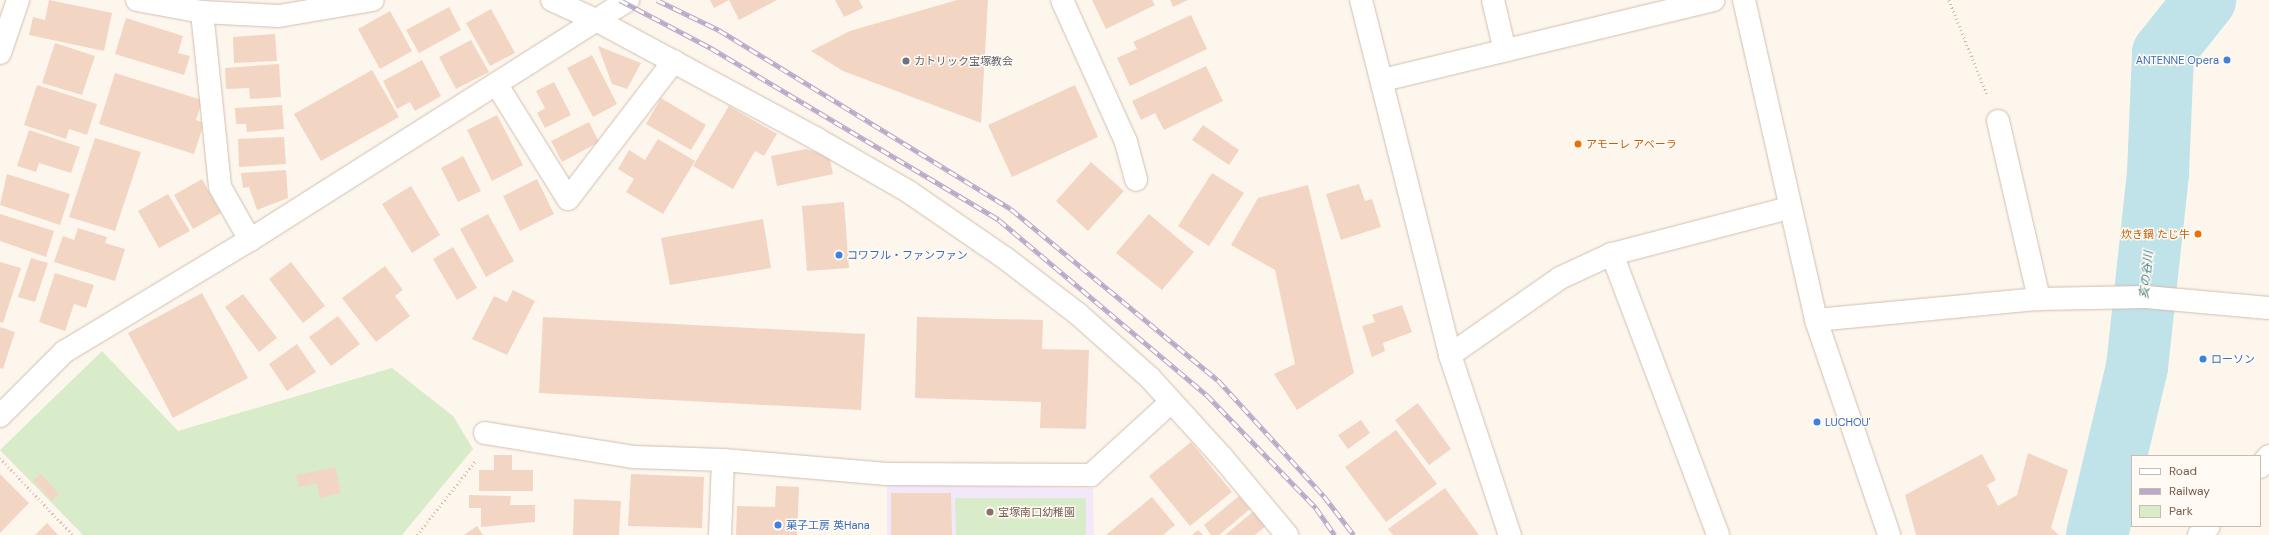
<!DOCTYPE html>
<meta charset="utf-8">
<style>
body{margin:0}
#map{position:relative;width:2269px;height:535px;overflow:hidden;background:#fdf6ec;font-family:"DM Sans","Noto Sans JP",sans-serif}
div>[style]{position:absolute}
.education>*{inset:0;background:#f3e8fa}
.green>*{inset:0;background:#d8ecc9}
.river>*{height:62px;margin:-31px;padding:0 31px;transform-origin:31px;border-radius:31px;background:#bfe3e8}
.building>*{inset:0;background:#f3d5c3}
.path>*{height:2.5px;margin-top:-1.25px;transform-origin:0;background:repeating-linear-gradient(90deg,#d9b8a5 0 1px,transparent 0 4px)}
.roads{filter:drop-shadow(0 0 1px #d1beb0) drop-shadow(0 0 1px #d1beb0)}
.minor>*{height:22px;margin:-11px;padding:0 11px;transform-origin:11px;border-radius:11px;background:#fff}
.tertiary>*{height:22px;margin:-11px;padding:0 11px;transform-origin:11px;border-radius:11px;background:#fff}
.rail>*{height:4.5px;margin-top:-2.25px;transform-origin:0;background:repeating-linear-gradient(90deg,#fffaf3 0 9px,#b9a8c9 0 18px);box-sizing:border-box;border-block:1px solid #b9a8c9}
.dots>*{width:11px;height:11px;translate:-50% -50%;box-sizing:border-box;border:2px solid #fffaf3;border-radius:50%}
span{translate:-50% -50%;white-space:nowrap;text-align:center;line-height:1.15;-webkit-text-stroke:3px #fffaf3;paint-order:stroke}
.shop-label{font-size:11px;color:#366cbe}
.right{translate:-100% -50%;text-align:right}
.left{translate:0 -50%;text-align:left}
.worship-label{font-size:11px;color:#5b616d}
.food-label{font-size:11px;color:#c56008}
.education-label{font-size:11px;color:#785e54}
.water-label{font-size:12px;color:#437c86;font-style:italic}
.legend{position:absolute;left:2131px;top:455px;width:130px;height:72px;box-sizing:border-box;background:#fffaf3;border:1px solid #cabbb1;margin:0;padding:5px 7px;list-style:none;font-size:12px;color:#7a5c4d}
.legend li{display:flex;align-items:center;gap:8px;height:20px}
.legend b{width:20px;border:1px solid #cabbb1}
</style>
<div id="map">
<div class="education">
<div style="clip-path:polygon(887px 483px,1093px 488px,1094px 535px,887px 535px)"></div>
</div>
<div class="green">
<div style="clip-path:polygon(102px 351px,178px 431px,392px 368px,453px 416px,473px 449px,402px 535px,83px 535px,0 450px)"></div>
<div style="clip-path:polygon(955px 498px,1086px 498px,1086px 535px,956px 535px)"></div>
</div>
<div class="river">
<div style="left:2097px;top:535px;width:173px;rotate:-76.6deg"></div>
<div style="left:2137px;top:367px;width:195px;rotate:-83.8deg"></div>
<div style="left:2158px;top:173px;width:120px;rotate:-87.6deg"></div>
<div style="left:2163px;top:53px;width:68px;rotate:-51.6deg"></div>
</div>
<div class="building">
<div style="clip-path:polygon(49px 0,112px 13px,104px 51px,29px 35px,33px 17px,45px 20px)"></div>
<div style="clip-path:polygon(710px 0,777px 0,739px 20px,729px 0,714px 8px)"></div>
<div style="clip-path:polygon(835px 0,859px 0,863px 8px,844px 17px)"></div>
<div style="clip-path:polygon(957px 0,988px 0,981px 123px,843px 71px,811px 51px,850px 31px)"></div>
<div style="clip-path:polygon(1092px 0,1152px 0,1155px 5px,1106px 29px)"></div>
<div style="clip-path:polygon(1170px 0,1188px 0,1173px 7px)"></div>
<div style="clip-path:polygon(449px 7px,461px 30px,419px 53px,406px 30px)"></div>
<div style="clip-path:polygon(491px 9px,515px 53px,490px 66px,466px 23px)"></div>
<div style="clip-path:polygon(390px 11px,412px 51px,380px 69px,358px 29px)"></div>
<div style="clip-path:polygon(1191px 15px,1207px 49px,1130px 86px,1117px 58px,1137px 49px,1133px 42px)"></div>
<div style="clip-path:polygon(126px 18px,183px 36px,178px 53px,190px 56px,184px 75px,115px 54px)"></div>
<div style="clip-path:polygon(275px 34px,277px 61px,234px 63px,233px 37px)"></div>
<div style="clip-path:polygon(471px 40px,489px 72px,456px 89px,439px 57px)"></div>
<div style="clip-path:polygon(55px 43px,95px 56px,82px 95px,42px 83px)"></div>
<div style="clip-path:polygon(598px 46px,641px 63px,627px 89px,612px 84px)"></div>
<div style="clip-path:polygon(592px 55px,617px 104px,593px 117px,567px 68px)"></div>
<div style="clip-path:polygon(422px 60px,441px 96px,415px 111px,410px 102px,397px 109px,383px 81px)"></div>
<div style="clip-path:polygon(279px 64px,281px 97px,250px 99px,249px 88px,226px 89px,225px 68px)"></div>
<div style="clip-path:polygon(1206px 66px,1223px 101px,1164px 130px,1155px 113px,1141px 120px,1132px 101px)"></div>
<div style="clip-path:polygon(372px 70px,399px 117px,321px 161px,294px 114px)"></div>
<div style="clip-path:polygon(115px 73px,202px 100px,196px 120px,204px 123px,194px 154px,99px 124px)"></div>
<div style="clip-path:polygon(554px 82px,571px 115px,545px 128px,537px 113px,545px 108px,536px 91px)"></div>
<div style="clip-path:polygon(37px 85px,97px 104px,87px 135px,69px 129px,66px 139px,24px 125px)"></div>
<div style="clip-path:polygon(1075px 85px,1098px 137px,1012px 177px,988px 125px)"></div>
<div style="clip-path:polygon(661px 98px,706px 125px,691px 150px,646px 124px)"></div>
<div style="clip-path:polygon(282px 105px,284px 129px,247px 132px,246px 124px,236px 124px,235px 108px)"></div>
<div style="clip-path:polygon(729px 106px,777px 134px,764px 156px,755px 151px,733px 189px,693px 166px)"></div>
<div style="clip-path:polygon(497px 115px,523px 165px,492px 181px,467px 130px)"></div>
<div style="clip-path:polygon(589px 122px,599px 142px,562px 162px,551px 141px)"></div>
<div style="clip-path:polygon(1203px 125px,1239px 150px,1229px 165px,1192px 140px)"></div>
<div style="clip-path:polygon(29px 130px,80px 147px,71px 173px,39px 163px,36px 172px,17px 166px)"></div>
<div style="clip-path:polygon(284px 137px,286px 164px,239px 167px,238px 139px)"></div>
<div style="clip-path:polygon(95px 138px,141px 152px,115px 231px,69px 217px)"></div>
<div style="clip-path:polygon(658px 139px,695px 161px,663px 214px,626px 192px,634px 179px,618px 169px,629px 150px,645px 160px)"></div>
<div style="clip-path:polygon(806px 149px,829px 156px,833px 174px,777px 186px,771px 156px)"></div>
<div style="clip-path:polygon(463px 156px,481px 191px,458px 202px,441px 168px)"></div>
<div style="clip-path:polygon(1091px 162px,1124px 191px,1088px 231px,1056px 201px)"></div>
<div style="clip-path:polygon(286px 170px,288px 198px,257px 210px,249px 187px,243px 188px,241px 173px)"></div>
<div style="clip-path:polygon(1212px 173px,1244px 193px,1209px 246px,1178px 226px)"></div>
<div style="clip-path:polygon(7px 174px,70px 194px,60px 225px,0 205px)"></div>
<div style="clip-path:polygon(202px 179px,221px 213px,193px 229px,174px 195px)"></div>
<div style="clip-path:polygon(537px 179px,554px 214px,520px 231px,503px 196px)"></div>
<div style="clip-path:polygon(1359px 184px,1365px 201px,1372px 199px,1381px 227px,1341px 240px,1326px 194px)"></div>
<div style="clip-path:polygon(1308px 185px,1354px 373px,1297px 410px,1274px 374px,1295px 364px,1275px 270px,1231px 245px,1258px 198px)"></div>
<div style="clip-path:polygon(411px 186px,440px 235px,412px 253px,382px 204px)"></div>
<div style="clip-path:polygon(168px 194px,190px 231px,159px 248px,138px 211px)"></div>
<div style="clip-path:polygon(844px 202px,849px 268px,807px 271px,802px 206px)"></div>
<div style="clip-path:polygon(0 214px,54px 231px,46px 257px,0 241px)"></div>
<div style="clip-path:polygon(488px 214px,514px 261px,486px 277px,460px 229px)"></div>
<div style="clip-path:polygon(1149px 214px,1194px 252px,1162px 290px,1116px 253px)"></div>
<div style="clip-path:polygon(763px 219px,771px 268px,670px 285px,661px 238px)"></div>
<div style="clip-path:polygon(78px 228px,107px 237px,105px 243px,125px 249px,115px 281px,54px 262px,63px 236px,74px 240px)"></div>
<div style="clip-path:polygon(453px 247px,477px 288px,457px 300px,433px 259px)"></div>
<div style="clip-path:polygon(31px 258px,48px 263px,35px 302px,18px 297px)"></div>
<div style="clip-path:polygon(0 262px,21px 268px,3px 323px,0 322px)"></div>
<div style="clip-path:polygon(291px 262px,325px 306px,303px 323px,269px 279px)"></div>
<div style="clip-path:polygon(385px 266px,403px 290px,395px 296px,410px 316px,376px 342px,342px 298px)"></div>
<div style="clip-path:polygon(55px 273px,94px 285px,86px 308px,74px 304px,65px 331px,39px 322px)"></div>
<div style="clip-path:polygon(513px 290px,535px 301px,507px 355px,472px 339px,494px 296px,507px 302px)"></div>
<div style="clip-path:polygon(202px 293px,248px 378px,173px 418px,128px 333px)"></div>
<div style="clip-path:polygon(243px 294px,277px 338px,259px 352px,225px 307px)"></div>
<div style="clip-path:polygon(1402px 305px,1412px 332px,1383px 343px,1385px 351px,1372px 357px,1362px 326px,1375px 322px,1372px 315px)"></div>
<div style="clip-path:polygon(338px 316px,360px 344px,331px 366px,309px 337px)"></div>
<div style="clip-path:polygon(543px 317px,865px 334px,861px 410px,539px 393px)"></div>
<div style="clip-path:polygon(917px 317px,1043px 320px,1042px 349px,1089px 350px,1086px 429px,1040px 428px,1041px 402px,915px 398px)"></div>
<div style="clip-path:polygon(0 327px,15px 332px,3px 369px,0 368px)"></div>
<div style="clip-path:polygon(297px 344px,316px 372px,287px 391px,269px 364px)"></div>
<div style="clip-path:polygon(1418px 403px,1451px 449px,1429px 465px,1395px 420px)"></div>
<div style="clip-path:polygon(1361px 420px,1370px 433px,1348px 449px,1338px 435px)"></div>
<div style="clip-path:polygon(1396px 430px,1437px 484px,1386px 522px,1345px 467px)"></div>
<div style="clip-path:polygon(1191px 442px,1232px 492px,1190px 526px,1149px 476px)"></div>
<div style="clip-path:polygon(2028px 453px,2068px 470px,2051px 528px,2059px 535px,1916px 535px,1905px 495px,1982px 454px,1996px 480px,1987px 485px,1998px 506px,2017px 495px)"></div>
<div style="clip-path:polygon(494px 455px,512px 455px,512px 470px,533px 470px,533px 491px,479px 491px,479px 470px,494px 470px)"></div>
<div style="clip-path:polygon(335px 467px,341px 493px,320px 498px,317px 483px,299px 487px,296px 475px)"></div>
<div style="clip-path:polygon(0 474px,29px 503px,0 533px)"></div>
<div style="clip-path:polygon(41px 474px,59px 494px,52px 501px,33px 480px)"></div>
<div style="clip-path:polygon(631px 474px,704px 477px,702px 528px,628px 526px)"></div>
<div style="clip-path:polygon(776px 486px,799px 487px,797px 535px,736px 535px,737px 506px,775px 507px)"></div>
<div style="clip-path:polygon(1445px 488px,1479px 535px,1393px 535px,1388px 529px)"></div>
<div style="clip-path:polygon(891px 493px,951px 493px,952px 535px,891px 535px)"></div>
<div style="clip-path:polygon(469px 495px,511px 496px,510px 505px,535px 505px,535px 522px,481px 527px,481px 508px,469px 508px)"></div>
<div style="clip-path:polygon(1239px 496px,1250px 509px,1219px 535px,1211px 535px,1204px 525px)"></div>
<div style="clip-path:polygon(1152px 497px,1175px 525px,1163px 535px,1106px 535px)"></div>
<div style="clip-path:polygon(574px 499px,621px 501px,619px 535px,573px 535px)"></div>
<div style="clip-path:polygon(1255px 510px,1267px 525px,1255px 535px,1225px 535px)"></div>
<div style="clip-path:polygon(47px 523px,58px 535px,35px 535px)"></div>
<div style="clip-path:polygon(477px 526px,483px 535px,464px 535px)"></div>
<div style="clip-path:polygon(1198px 530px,1203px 535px,1192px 535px)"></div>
</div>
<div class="path">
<div style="left:1949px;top:0;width:101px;rotate:68deg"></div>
<div style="left:0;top:458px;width:106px;rotate:46.5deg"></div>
<div style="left:417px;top:535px;width:95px;rotate:-51.8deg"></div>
</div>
<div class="roads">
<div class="minor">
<div style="left:137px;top:0;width:66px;rotate:10.5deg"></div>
<div style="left:202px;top:12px;width:77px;rotate:3deg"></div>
<div style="left:279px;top:16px;width:95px;rotate:-9.7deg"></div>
<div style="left:552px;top:0;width:51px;rotate:24.5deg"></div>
<div style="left:598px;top:21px;width:249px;rotate:28.3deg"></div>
<div style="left:817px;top:139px;width:106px;rotate:29.9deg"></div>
<div style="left:909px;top:192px;width:116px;rotate:34.5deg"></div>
<div style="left:1005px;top:258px;width:92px;rotate:37.5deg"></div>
<div style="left:1078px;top:314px;width:96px;rotate:41.6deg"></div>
<div style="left:1150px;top:378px;width:107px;rotate:47.7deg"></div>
<div style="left:1222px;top:457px;width:102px;rotate:50.2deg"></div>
<div style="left:1062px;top:0;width:156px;rotate:65.7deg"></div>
<div style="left:1126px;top:142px;width:39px;rotate:75deg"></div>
<div style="left:1493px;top:0;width:52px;rotate:76.8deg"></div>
<div style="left:1744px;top:0;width:328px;rotate:77.3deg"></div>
<div style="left:1816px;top:320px;width:227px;rotate:71.2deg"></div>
<div style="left:202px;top:12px;width:176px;rotate:84.1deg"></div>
<div style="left:220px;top:187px;width:61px;rotate:60.5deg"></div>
<div style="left:0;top:53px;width:56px;rotate:-71.2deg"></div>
<div style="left:1383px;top:80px;width:340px;rotate:-13.6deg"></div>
<div style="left:497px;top:85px;width:134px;rotate:58.1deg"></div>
<div style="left:568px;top:199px;width:174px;rotate:-52.5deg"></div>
<div style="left:1998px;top:121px;width:183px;rotate:77deg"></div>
<div style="left:1612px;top:254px;width:300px;rotate:69.3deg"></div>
<div style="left:1816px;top:320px;width:224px;rotate:-5.4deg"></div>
<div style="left:2039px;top:299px;width:107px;rotate:-1.1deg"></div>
<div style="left:2146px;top:297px;width:123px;rotate:5.1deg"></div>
<div style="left:1450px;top:355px;width:134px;rotate:-35deg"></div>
<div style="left:1560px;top:278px;width:57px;rotate:-24.8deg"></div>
<div style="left:1612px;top:254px;width:183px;rotate:-14.6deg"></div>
<div style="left:0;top:416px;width:91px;rotate:-45deg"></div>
<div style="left:64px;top:352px;width:217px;rotate:-31.1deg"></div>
<div style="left:250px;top:240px;width:448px;rotate:-32.4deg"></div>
<div style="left:485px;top:433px;width:151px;rotate:9.2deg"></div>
<div style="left:634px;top:457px;width:89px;rotate:1.9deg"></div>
<div style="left:723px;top:460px;width:164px;rotate:4.9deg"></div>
<div style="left:886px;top:474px;width:205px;rotate:0.3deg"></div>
<div style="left:1091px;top:475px;width:108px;rotate:-42.4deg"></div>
<div style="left:720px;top:535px;width:75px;rotate:-87.7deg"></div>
</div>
<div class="tertiary">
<div style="left:1361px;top:0;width:366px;rotate:75.9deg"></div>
<div style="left:1450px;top:355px;width:190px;rotate:71.6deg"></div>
<div style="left:2260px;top:467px;width:14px;rotate:-51deg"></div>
<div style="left:2199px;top:535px;width:13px;rotate:-42deg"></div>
</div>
</div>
<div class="rail">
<div style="left:620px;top:0;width:103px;rotate:27.8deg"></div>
<div style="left:711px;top:48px;width:335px;rotate:30.8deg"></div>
<div style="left:999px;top:220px;width:272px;rotate:40.1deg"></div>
<div style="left:1207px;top:395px;width:157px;rotate:46deg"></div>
<div style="left:1316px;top:508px;width:33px;rotate:55deg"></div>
<div style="left:657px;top:0;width:69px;rotate:25.8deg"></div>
<div style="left:719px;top:30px;width:342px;rotate:31.5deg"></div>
<div style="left:1011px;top:209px;width:268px;rotate:39.6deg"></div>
<div style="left:1218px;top:380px;width:157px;rotate:47.6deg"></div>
<div style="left:1324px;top:496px;width:49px;rotate:52.4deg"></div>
</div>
<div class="dots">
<div style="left:2227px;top:60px;background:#3f7fe0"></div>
<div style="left:906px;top:61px;background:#6b7280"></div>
<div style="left:1578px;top:144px;background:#e8710a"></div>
<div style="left:2198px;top:234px;background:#e8710a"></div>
<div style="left:839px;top:255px;background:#3f7fe0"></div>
<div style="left:2203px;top:359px;background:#3f7fe0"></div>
<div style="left:1817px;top:422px;background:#3f7fe0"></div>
<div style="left:990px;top:512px;background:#8d6e63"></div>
<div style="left:778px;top:525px;background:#3f7fe0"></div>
</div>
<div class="shop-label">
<span class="right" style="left:2219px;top:60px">ANTENNE Opera</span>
<span class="left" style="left:847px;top:255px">コワフル・ファンファン</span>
<span class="left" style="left:2211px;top:359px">ローソン</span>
<span class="left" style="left:1825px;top:422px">LUCHOU'</span>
<span class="left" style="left:786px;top:525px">菓子工房 英Hana</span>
</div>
<div class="worship-label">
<span class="left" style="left:914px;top:61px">カトリック宝塚教会</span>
</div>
<div class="food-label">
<span class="left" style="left:1586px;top:144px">アモーレ アベーラ</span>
<span class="right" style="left:2190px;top:234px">炊き鍋 たじ牛</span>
</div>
<div class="education-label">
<span class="left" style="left:998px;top:512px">宝塚南口幼稚園</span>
</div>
<div class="water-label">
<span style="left:2147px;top:275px;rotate:-84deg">亥の谷川</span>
</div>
<ul class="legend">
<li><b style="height:5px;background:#fff"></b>Road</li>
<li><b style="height:5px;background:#b9a8c9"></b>Railway</li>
<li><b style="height:11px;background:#d8ecc9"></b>Park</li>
</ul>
</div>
